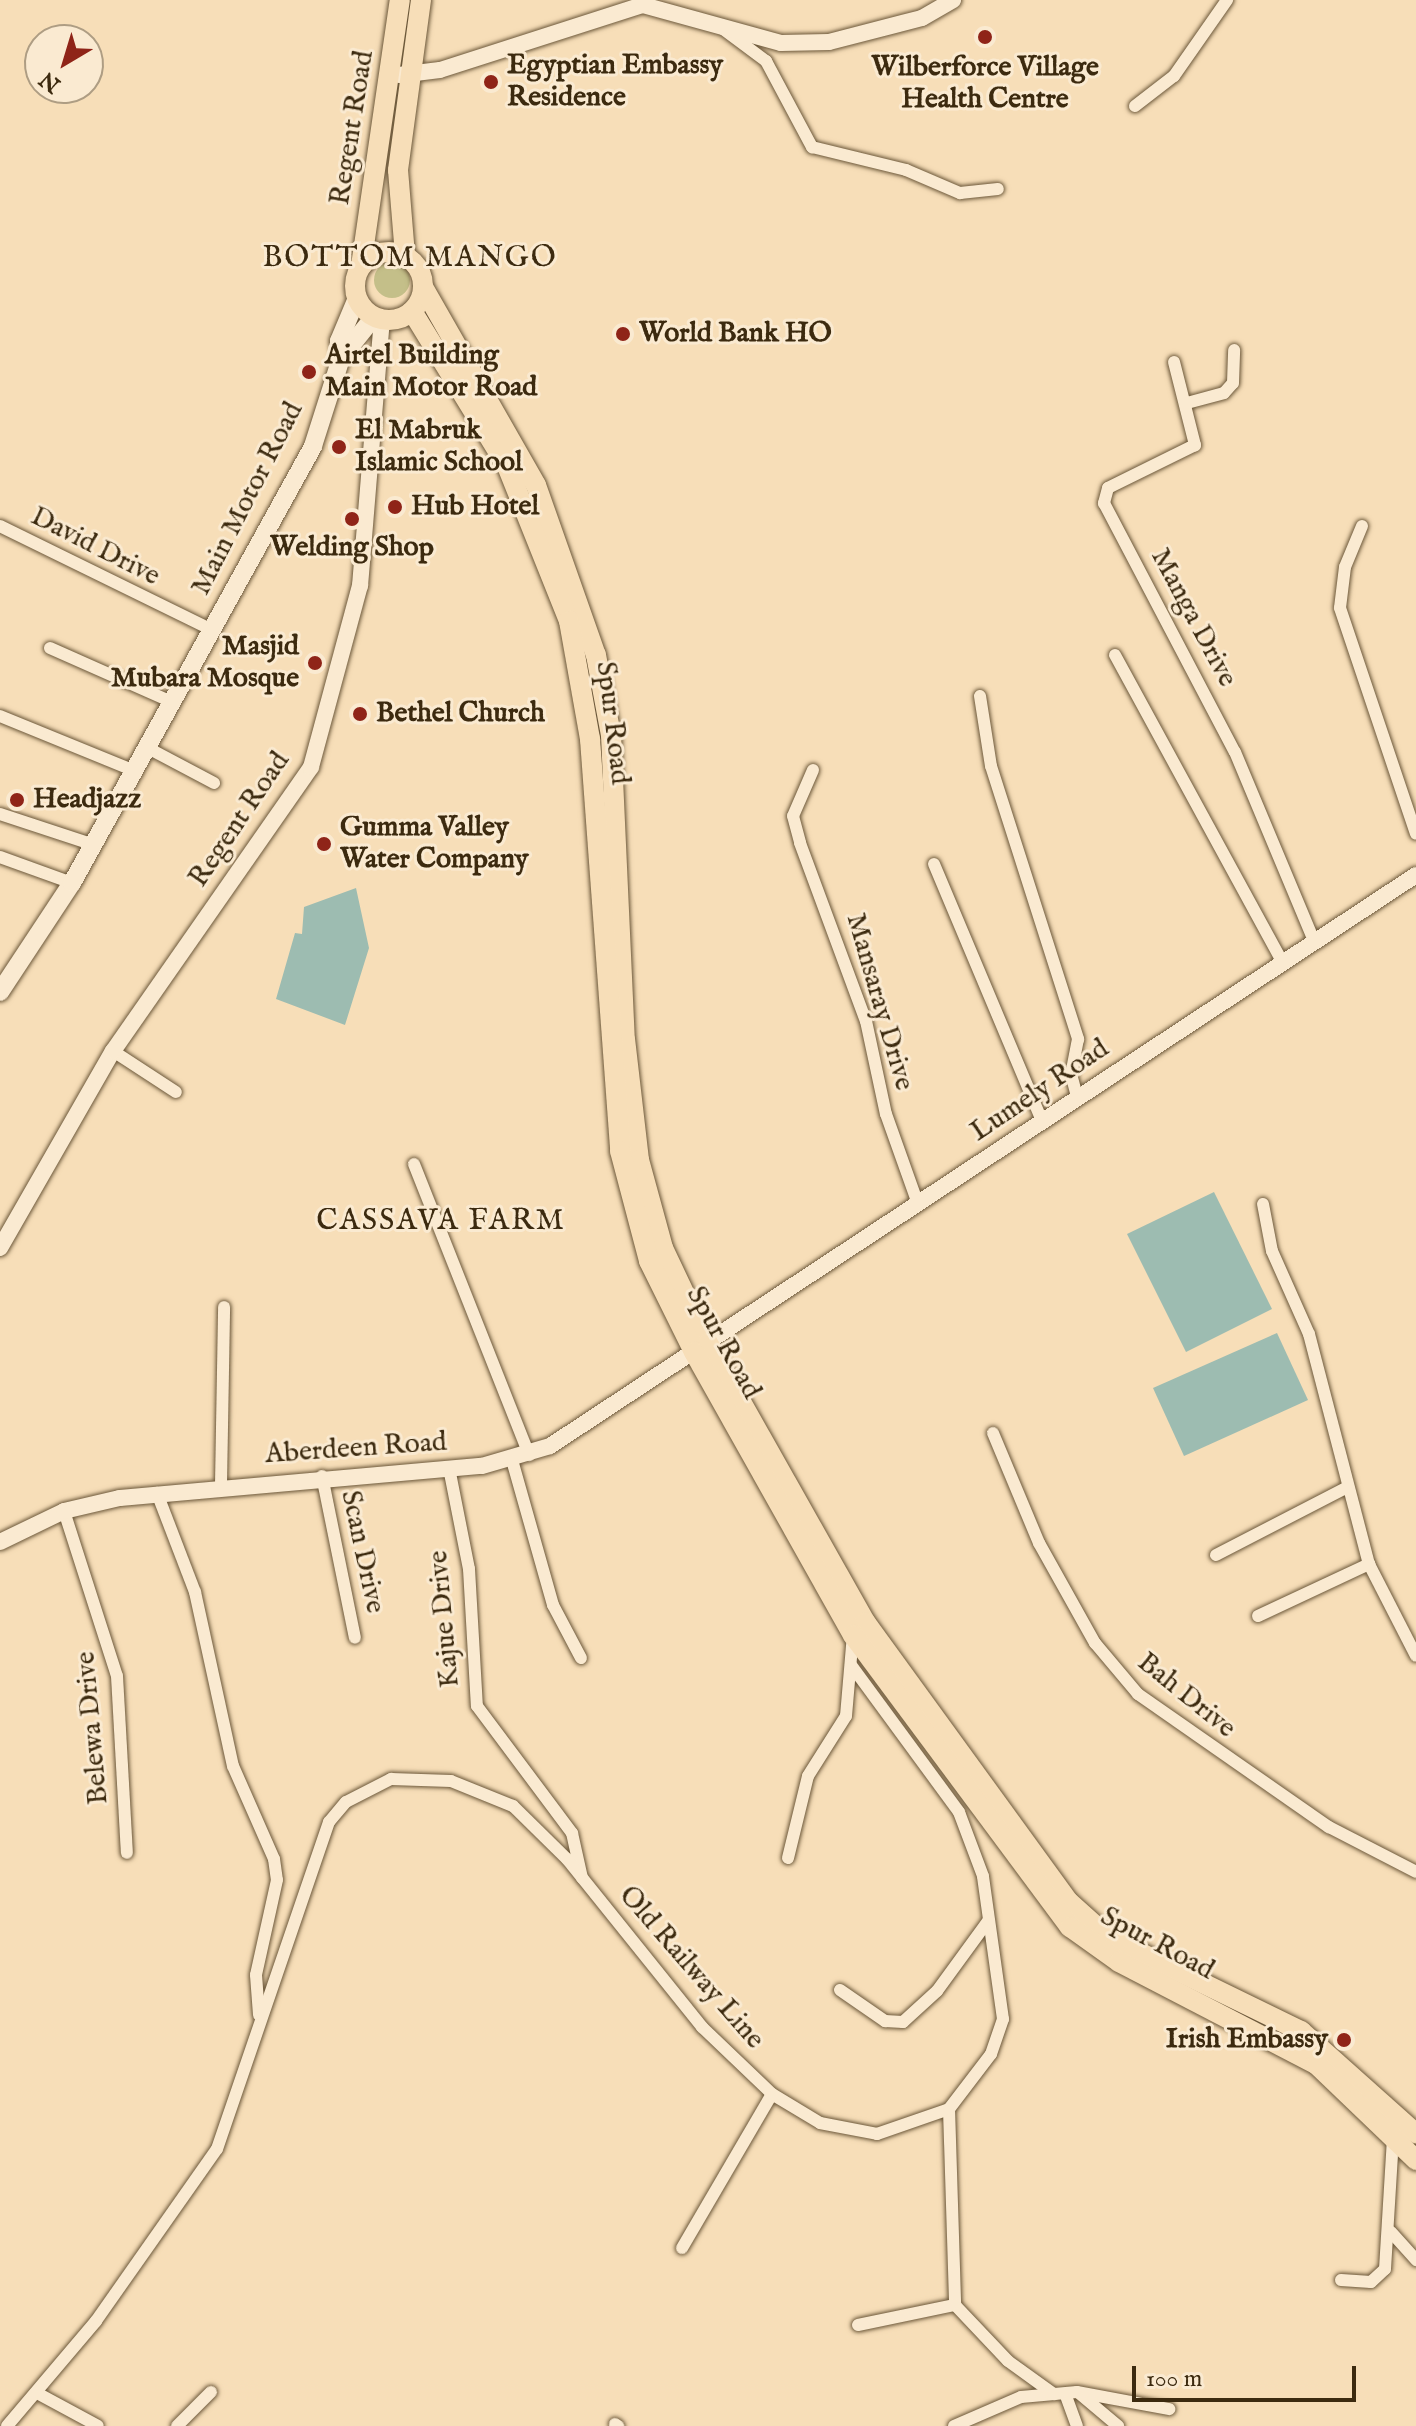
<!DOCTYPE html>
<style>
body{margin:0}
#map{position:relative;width:1416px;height:2426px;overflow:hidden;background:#f7deb8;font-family:"IM FELL English",serif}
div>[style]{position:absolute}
.green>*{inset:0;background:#c4bf89}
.round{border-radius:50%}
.water>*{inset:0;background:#9dbcb1}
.roads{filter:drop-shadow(0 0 2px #6b5739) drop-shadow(0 0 2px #6b5739)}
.minor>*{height:12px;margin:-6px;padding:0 6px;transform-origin:6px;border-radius:6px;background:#faead1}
.tertiary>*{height:16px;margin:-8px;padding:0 8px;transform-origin:8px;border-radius:8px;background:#faead1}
.secondary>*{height:18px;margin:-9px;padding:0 9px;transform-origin:9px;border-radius:9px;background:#faead1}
.primary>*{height:20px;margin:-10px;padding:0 10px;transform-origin:10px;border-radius:10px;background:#f7deb8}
.primary>.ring{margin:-10px;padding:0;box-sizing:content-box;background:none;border:20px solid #f7deb8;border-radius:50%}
.dots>*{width:22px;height:22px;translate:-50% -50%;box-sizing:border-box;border:4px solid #faead1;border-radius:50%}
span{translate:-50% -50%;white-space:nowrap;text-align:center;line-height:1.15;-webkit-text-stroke:6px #faead1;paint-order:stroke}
.poi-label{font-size:28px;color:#3c2a0f;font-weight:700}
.left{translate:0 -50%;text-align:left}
.right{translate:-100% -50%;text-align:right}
.street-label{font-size:28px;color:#3c2a0f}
.neighbourhood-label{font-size:30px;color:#3c2a0f;letter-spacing:2px}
.north{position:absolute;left:24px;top:24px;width:80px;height:80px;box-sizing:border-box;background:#faead1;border:2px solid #ae9d83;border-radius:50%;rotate:218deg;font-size:22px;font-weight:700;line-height:32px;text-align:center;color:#3c2a0f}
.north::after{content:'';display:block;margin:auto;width:28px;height:36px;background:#8f2418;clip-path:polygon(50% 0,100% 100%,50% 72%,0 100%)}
.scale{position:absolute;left:1132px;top:2366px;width:224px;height:36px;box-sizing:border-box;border:4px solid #3c2a0f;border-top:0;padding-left:10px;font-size:24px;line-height:28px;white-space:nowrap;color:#3c2a0f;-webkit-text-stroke:6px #faead1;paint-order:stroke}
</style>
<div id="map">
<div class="green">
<div class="round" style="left:374px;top:262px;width:36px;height:36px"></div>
</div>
<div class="water">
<div style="clip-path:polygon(356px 888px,369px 948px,345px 1025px,276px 999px,295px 933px,302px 934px,304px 907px)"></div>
<div style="clip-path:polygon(1214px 1192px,1272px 1309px,1186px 1352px,1127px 1234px)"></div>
<div style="clip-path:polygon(1277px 1333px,1308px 1400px,1184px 1456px,1153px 1388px)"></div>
</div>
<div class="roads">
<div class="minor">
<div style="left:723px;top:29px;width:54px;rotate:36.7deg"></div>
<div style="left:766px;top:61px;width:98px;rotate:61.9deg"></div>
<div style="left:812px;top:147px;width:97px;rotate:13.7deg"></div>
<div style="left:906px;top:170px;width:59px;rotate:23.1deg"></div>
<div style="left:960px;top:193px;width:38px;rotate:-6deg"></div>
<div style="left:1135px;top:106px;width:49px;rotate:-37.6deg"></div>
<div style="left:1174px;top:76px;width:93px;rotate:-55.1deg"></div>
<div style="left:1174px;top:362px;width:86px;rotate:75.8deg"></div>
<div style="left:1195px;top:445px;width:97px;rotate:153.7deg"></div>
<div style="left:1108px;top:488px;width:16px;rotate:105deg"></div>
<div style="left:1104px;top:503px;width:281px;rotate:62.3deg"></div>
<div style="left:1235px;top:752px;width:205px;rotate:67.3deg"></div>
<div style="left:1187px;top:403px;width:38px;rotate:-15deg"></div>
<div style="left:1224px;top:393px;width:13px;rotate:-48deg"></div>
<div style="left:1233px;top:383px;width:33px;rotate:-88deg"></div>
<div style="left:0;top:526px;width:236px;rotate:26.1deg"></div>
<div style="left:1362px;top:526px;width:44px;rotate:112.5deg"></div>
<div style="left:1345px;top:567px;width:41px;rotate:97deg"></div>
<div style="left:1340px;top:608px;width:238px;rotate:71.4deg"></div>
<div style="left:50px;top:648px;width:133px;rotate:23.9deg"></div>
<div style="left:1115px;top:655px;width:349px;rotate:61.4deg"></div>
<div style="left:980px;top:696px;width:71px;rotate:81.1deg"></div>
<div style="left:991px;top:766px;width:287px;rotate:72.3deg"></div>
<div style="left:1078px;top:1039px;width:36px;rotate:101deg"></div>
<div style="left:1071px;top:1074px;width:24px;rotate:75deg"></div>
<div style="left:0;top:716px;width:143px;rotate:22.2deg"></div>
<div style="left:146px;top:747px;width:77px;rotate:27.9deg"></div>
<div style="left:813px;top:770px;width:50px;rotate:113.5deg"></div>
<div style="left:793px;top:816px;width:28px;rotate:75deg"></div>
<div style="left:800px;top:843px;width:190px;rotate:69.7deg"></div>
<div style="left:866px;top:1021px;width:95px;rotate:77.9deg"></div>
<div style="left:886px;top:1114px;width:96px;rotate:70.4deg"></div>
<div style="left:0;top:814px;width:96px;rotate:18.2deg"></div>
<div style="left:0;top:857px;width:77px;rotate:19.9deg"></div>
<div style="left:934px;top:864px;width:279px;rotate:67.2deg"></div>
<div style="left:113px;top:1051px;width:75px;rotate:33.1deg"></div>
<div style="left:414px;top:1164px;width:313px;rotate:68.4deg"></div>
<div style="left:1263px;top:1204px;width:48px;rotate:79.2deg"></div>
<div style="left:1272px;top:1251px;width:91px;rotate:66deg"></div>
<div style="left:1309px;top:1334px;width:238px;rotate:75.4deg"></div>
<div style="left:1369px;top:1564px;width:103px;rotate:62.9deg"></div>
<div style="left:993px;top:1433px;width:119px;rotate:67.3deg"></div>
<div style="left:1039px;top:1543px;width:115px;rotate:60.8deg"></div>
<div style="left:1095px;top:1643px;width:67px;rotate:49.9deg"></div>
<div style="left:1138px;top:1694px;width:233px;rotate:34.9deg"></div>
<div style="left:1329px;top:1827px;width:98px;rotate:27.3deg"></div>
<div style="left:512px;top:1460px;width:151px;rotate:74.2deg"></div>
<div style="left:553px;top:1605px;width:60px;rotate:62.2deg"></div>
<div style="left:449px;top:1468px;width:103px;rotate:78.8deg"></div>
<div style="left:469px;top:1569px;width:137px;rotate:86.7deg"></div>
<div style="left:477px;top:1706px;width:159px;rotate:53.2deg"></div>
<div style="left:572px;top:1833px;width:46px;rotate:77.5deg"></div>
<div style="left:322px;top:1476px;width:165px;rotate:78.5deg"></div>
<div style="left:221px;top:1485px;width:178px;rotate:-89deg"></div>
<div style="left:157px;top:1493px;width:106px;rotate:69deg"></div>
<div style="left:195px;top:1592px;width:178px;rotate:77.7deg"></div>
<div style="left:233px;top:1766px;width:102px;rotate:66.2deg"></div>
<div style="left:274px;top:1859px;width:21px;rotate:82deg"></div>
<div style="left:277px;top:1880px;width:97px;rotate:102.5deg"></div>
<div style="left:256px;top:1975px;width:40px;rotate:85.7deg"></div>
<div style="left:64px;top:1511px;width:173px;rotate:72.2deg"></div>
<div style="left:117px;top:1676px;width:177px;rotate:86.8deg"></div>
<div style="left:1216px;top:1555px;width:146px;rotate:-27.3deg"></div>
<div style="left:1258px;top:1616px;width:123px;rotate:-25.1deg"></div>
<div style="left:788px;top:1858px;width:84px;rotate:-76.3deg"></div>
<div style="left:808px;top:1776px;width:71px;rotate:-57.7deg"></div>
<div style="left:846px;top:1716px;width:81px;rotate:-85.1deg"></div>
<div style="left:840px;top:1990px;width:55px;rotate:34.6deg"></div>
<div style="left:885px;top:2021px;width:18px;rotate:3deg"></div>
<div style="left:903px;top:2022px;width:46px;rotate:-42.4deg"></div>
<div style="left:937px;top:1991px;width:87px;rotate:-53.9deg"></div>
<div style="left:949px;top:2109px;width:196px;rotate:88.2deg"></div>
<div style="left:955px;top:2305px;width:77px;rotate:46.6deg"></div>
<div style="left:1008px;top:2361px;width:57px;rotate:35.7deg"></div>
<div style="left:1391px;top:2232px;width:38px;rotate:48deg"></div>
<div style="left:682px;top:2248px;width:178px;rotate:-59.7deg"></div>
<div style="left:1341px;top:2280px;width:30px;rotate:4deg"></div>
<div style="left:1371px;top:2282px;width:19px;rotate:-43deg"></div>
<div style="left:1385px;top:2269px;width:130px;rotate:-86.5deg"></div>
<div style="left:858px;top:2325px;width:99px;rotate:-11.7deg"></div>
<div style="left:37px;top:2393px;width:69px;rotate:28.4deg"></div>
<div style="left:1080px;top:2394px;width:50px;rotate:40.1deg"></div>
<div style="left:1066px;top:2396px;width:32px;rotate:70deg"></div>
<div style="left:615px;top:2424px;width:4px;rotate:34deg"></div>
<div style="left:7px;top:2426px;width:138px;rotate:-49.7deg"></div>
<div style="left:96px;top:2321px;width:210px;rotate:-54.9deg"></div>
<div style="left:217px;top:2149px;width:346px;rotate:-71.1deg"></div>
<div style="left:329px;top:1822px;width:26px;rotate:-50deg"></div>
<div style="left:346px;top:1802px;width:51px;rotate:-27.1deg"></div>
<div style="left:391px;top:1779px;width:60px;rotate:1.9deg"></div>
<div style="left:451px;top:1781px;width:67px;rotate:22deg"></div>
<div style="left:513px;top:1806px;width:76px;rotate:44.5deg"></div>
<div style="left:567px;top:1859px;width:216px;rotate:51.2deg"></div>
<div style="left:702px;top:2027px;width:97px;rotate:43.7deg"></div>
<div style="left:772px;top:2094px;width:56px;rotate:31.1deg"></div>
<div style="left:820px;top:2123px;width:58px;rotate:10.9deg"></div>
<div style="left:877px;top:2134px;width:76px;rotate:-19.1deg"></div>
<div style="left:949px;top:2109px;width:69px;rotate:-52.6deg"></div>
<div style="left:991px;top:2054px;width:37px;rotate:-71deg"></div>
<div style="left:1003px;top:2019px;width:144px;rotate:-98deg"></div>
<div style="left:983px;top:1876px;width:68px;rotate:-110.6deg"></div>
<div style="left:959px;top:1812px;width:182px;rotate:-126.3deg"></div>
<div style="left:177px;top:2426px;width:48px;rotate:-45deg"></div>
<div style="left:954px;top:2426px;width:73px;rotate:-23.4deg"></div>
<div style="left:1021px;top:2397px;width:56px;rotate:-5.1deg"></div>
<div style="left:1077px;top:2392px;width:94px;rotate:10.5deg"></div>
</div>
<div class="tertiary">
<div style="left:399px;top:75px;width:41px;rotate:-7deg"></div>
<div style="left:440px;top:70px;width:213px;rotate:-17.8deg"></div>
<div style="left:643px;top:5px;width:143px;rotate:15.4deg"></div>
<div style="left:781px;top:43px;width:48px;rotate:-1.2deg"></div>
<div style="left:829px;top:42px;width:96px;rotate:-14.5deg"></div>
<div style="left:922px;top:18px;width:36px;rotate:-30deg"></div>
<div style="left:0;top:1248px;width:227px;rotate:-60.2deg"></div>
<div style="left:113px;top:1051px;width:346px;rotate:-55.1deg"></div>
<div style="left:311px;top:767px;width:188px;rotate:-74.9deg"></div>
<div style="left:360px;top:586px;width:268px;rotate:-85.3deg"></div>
<div style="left:0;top:1542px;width:71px;rotate:-25.8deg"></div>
<div style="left:64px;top:1511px;width:57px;rotate:-13.1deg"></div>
<div style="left:120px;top:1498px;width:363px;rotate:-5.1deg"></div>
<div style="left:482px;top:1466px;width:71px;rotate:-16.4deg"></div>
<div style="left:550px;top:1446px;width:1037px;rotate:-33.4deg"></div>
</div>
<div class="secondary">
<div style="left:341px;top:358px;width:17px;rotate:-97deg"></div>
<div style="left:339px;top:341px;width:47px;rotate:-67.3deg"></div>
<div style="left:0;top:992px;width:131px;rotate:-56.6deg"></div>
<div style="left:72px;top:883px;width:499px;rotate:-61.1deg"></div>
<div style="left:313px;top:446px;width:92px;rotate:-72.3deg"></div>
<div style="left:341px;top:358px;width:53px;rotate:-51.2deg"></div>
</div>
<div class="primary">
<div class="ring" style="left:355px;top:252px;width:48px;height:48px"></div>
<div style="left:405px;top:255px;width:85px;rotate:-94.7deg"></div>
<div style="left:398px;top:170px;width:172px;rotate:-82.3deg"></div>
<div style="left:361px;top:266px;width:269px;rotate:-81.7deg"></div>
<div style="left:423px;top:287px;width:228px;rotate:60.3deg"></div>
<div style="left:536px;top:485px;width:180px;rotate:70.6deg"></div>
<div style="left:596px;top:655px;width:81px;rotate:79.4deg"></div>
<div style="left:611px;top:735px;width:304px;rotate:87.4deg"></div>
<div style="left:625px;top:1039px;width:122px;rotate:83.4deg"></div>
<div style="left:639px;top:1160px;width:91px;rotate:74.7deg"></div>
<div style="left:663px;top:1248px;width:105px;rotate:64.7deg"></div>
<div style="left:708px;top:1343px;width:322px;rotate:60.6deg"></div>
<div style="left:866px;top:1623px;width:345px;rotate:54deg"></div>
<div style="left:1069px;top:1902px;width:52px;rotate:41.9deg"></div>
<div style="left:1108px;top:1937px;width:215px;rotate:26deg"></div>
<div style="left:1301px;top:2031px;width:154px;rotate:41.8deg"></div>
<div style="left:412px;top:311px;width:182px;rotate:58.5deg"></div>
<div style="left:507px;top:466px;width:167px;rotate:68.2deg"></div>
<div style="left:569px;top:621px;width:120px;rotate:79.9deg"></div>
<div style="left:590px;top:739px;width:413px;rotate:85.8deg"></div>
<div style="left:620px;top:1151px;width:114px;rotate:75.2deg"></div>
<div style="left:649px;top:1261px;width:102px;rotate:63.7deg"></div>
<div style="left:694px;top:1352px;width:325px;rotate:60.7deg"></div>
<div style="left:853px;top:1635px;width:364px;rotate:53.4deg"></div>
<div style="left:1070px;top:1927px;width:60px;rotate:35.5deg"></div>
<div style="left:1119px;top:1962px;width:222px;rotate:27.4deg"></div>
<div style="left:1316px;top:2064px;width:139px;rotate:43.8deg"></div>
</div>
</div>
<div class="dots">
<div style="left:985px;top:37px;background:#8f2418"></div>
<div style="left:491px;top:82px;background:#8f2418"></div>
<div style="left:623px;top:334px;background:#8f2418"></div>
<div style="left:309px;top:372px;background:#8f2418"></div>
<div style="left:339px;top:447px;background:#8f2418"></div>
<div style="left:395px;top:507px;background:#8f2418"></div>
<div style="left:352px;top:519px;background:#8f2418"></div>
<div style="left:315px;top:663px;background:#8f2418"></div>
<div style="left:360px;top:714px;background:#8f2418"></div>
<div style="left:17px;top:800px;background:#8f2418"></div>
<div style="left:324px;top:844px;background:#8f2418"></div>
<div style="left:1344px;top:2040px;background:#8f2418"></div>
</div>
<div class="poi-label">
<span class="left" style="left:507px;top:82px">Egyptian Embassy<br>Residence</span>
<span style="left:985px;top:84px">Wilberforce Village<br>Health Centre</span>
<span class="left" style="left:639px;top:334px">World Bank HO</span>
<span class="left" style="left:325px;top:372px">Airtel Building<br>Main Motor Road</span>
<span class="left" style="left:355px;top:447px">El Mabruk<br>Islamic School</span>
<span class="left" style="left:411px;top:507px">Hub Hotel</span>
<span style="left:352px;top:548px">Welding Shop</span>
<span class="right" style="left:299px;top:663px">Masjid<br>Mubara Mosque</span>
<span class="left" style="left:376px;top:714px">Bethel Church</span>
<span class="left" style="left:33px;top:800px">Headjazz</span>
<span class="left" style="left:340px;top:844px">Gumma Valley<br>Water Company</span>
<span class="right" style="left:1328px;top:2040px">Irish Embassy</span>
</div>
<div class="street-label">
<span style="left:353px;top:128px;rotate:-81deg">Regent Road</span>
<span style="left:248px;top:499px;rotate:-63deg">Main Motor Road</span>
<span style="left:95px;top:547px;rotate:27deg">David Drive</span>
<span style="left:1193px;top:618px;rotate:62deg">Manga Drive</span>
<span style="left:612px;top:723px;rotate:83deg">Spur Road</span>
<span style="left:240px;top:820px;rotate:-56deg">Regent Road</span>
<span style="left:879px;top:1002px;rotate:74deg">Mansaray Drive</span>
<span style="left:1040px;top:1091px;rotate:-34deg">Lumely Road</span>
<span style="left:723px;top:1343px;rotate:61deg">Spur Road</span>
<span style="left:356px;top:1449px;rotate:-4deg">Aberdeen Road</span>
<span style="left:362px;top:1552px;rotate:78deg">Scan Drive</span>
<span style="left:445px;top:1619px;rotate:-95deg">Kajue Drive</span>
<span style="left:1186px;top:1696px;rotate:39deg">Bah Drive</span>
<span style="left:93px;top:1728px;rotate:-95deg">Belewa Drive</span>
<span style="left:1157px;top:1944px;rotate:28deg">Spur Road</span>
<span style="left:691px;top:1968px;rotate:49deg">Old Railway Line</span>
</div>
<div class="neighbourhood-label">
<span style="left:410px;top:258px">BOTTOM MANGO</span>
<span style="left:441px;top:1221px">CASSAVA FARM</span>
</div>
<div class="north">N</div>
<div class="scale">100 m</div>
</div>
